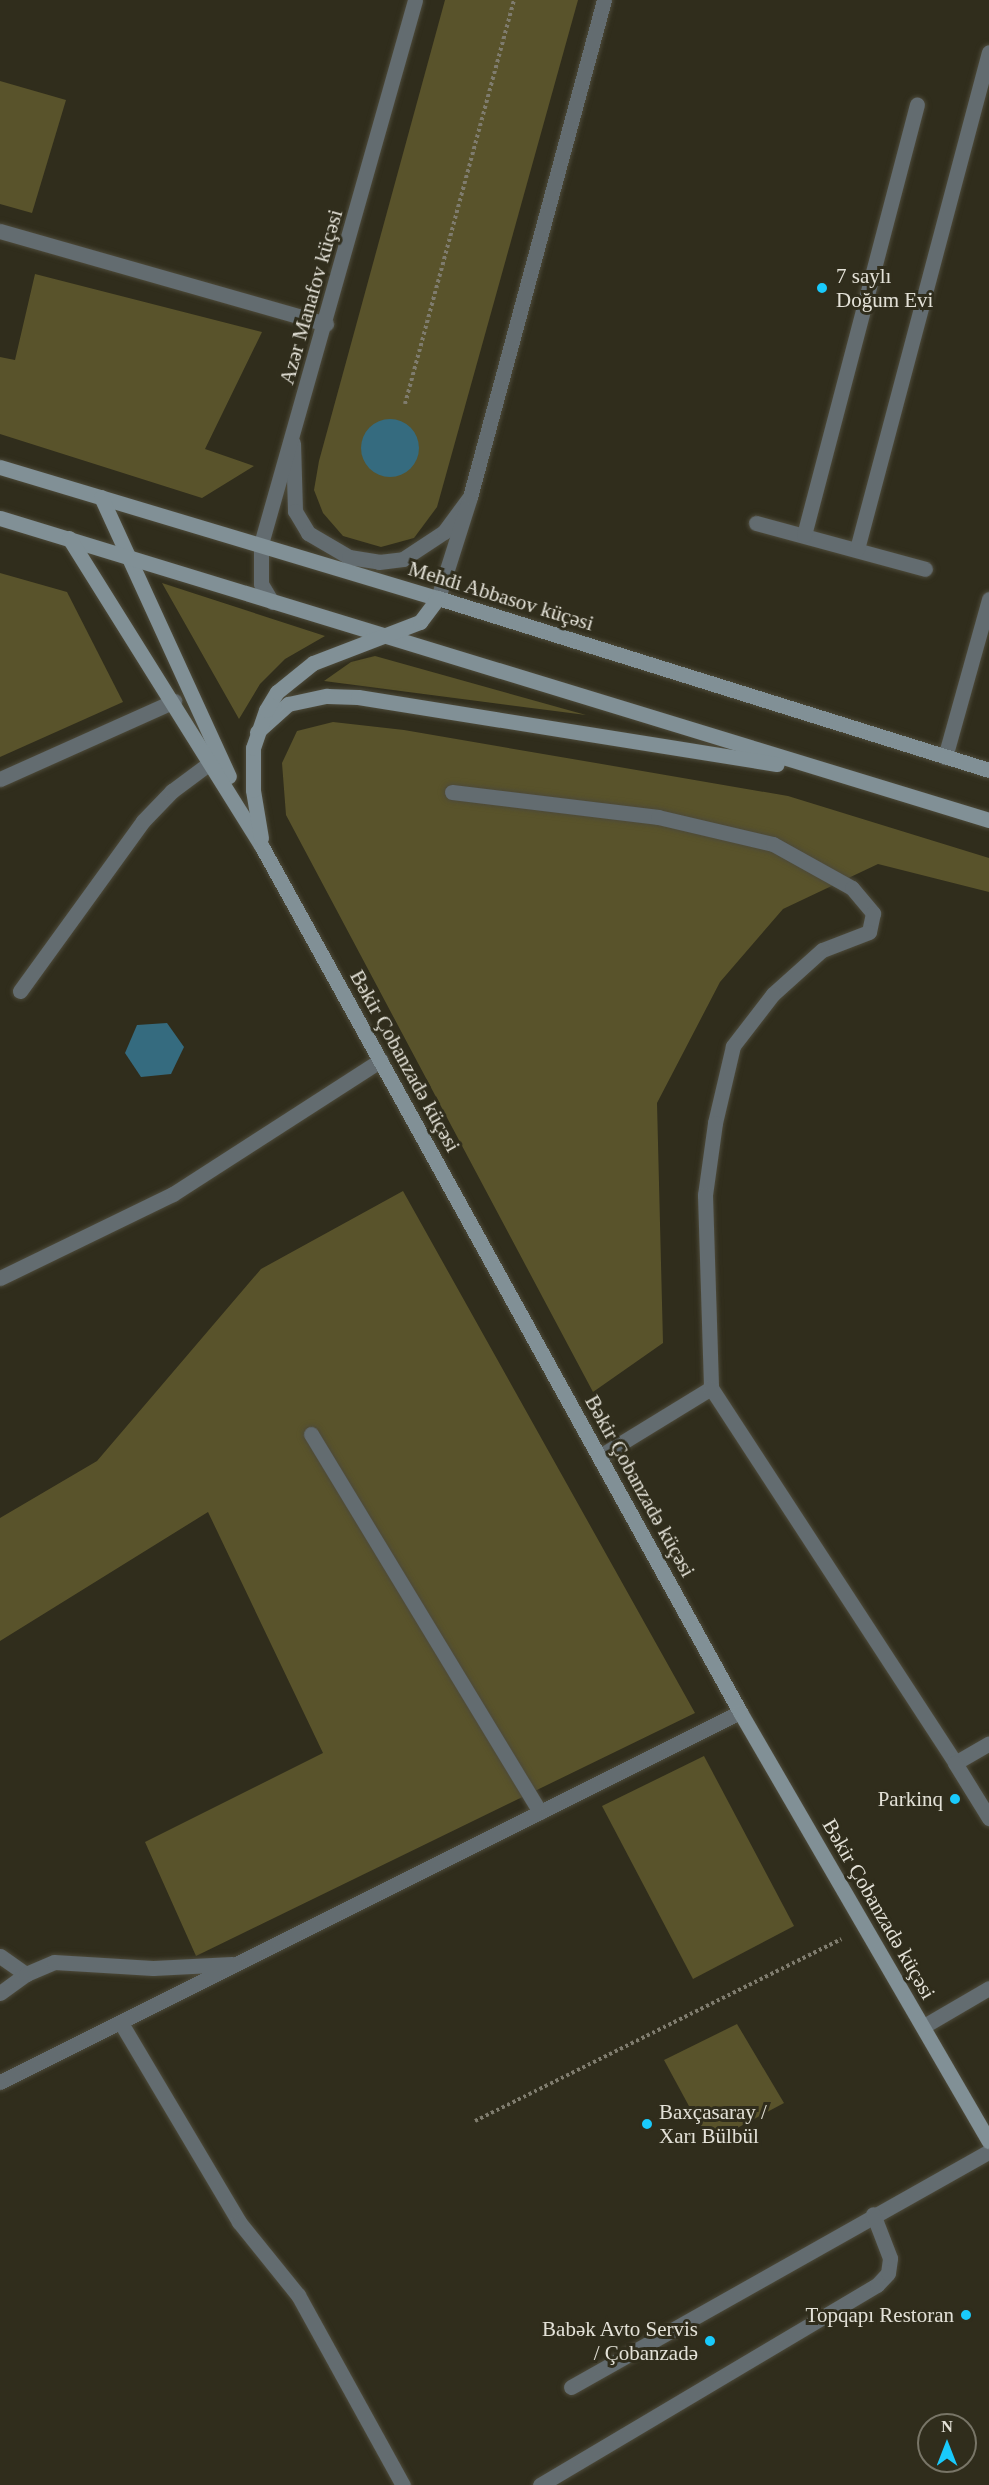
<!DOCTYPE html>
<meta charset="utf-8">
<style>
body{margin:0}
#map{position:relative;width:989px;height:2485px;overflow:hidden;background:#302d1c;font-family:"Times New Roman",serif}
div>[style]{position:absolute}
.green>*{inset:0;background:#59532b}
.water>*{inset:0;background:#356b7f}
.round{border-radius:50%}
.path>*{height:4px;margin-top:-2px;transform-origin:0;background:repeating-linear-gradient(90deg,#7f7c6e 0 3px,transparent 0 6px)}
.roads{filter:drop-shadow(0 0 2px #4d4a3a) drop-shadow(0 0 2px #4d4a3a)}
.lane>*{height:15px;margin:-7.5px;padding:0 7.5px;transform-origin:7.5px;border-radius:7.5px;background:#636c70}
.street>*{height:15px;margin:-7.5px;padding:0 7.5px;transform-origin:7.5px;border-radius:7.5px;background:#636c70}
.secondary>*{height:15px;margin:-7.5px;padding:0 7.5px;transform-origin:7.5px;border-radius:7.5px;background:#819096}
.dots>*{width:16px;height:16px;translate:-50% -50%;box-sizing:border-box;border:3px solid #302d1c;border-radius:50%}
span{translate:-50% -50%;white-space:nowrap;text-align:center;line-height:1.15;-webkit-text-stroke:6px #302d1c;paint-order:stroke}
.poi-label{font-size:21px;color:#e3e1d7}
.left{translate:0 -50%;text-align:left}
.right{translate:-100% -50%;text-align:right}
.street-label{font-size:21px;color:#e3e1d7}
.north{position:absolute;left:917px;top:2413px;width:60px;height:60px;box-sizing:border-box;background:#302d1c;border:2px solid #787567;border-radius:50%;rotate:0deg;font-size:16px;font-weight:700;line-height:24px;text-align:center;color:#e3e1d7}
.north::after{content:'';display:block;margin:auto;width:21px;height:27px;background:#19cafc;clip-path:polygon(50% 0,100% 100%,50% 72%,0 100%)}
</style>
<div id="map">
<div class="green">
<div style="clip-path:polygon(445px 0,578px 0,437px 507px,414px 538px,381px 547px,343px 536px,323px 513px,314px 490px,319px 461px)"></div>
<div style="clip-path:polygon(0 81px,66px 100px,32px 213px,0 204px)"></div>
<div style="clip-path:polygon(35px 274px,262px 332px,205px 449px,254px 466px,202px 498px,0 434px,0 357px,15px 360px)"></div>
<div style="clip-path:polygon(0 573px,67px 592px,123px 702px,0 757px)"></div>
<div style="clip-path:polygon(162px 583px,325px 636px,285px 659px,260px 684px,239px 719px)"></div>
<div style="clip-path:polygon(375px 656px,586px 715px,324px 681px,351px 662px)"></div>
<div style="clip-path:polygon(333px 722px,404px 730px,788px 796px,989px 858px,989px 892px,878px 864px,783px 909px,720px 982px,657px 1103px,663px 1343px,593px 1392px,286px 815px,282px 763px,297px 731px)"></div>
<div style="clip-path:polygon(403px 1191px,695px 1713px,196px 1956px,145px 1842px,323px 1753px,208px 1512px,0 1641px,0 1518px,97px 1461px,261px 1269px)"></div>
<div style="clip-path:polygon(704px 1756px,794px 1926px,693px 1979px,602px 1806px)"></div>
<div style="clip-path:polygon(737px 2024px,784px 2103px,709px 2143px,664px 2060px)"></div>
</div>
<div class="water">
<div class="round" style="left:361px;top:419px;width:58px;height:58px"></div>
<div style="clip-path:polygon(167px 1023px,184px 1047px,171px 1074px,141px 1077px,125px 1053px,137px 1025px)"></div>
</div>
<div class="path">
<div style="left:405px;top:404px;width:418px;rotate:-74.9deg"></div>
<div style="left:475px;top:2121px;width:409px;rotate:-26.4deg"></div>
</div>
<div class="roads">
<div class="lane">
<div style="left:0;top:231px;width:339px;rotate:15.9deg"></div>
<div style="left:293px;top:443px;width:68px;rotate:88.3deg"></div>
<div style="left:295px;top:511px;width:26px;rotate:59deg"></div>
<div style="left:308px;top:533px;width:48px;rotate:30.3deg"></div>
<div style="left:349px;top:557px;width:30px;rotate:9deg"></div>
<div style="left:379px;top:562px;width:24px;rotate:-7deg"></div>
<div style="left:403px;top:559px;width:49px;rotate:-33.4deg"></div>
<div style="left:444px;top:532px;width:42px;rotate:-53.7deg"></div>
<div style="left:756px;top:523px;width:175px;rotate:15.2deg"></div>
<div style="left:804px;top:535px;width:445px;rotate:-75.3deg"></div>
<div style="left:857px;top:549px;width:514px;rotate:-75.13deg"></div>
<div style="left:945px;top:757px;width:164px;rotate:-74.4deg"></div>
<div style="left:0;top:779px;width:191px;rotate:-24.1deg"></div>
<div style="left:452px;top:792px;width:208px;rotate:6.9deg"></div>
<div style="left:658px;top:817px;width:118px;rotate:13.2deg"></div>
<div style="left:773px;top:844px;width:90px;rotate:29.1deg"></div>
<div style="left:852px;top:888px;width:33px;rotate:50deg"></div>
<div style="left:873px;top:913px;width:19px;rotate:102deg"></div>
<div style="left:869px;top:932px;width:50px;rotate:159deg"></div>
<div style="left:822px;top:950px;width:66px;rotate:138.1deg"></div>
<div style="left:773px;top:994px;width:66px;rotate:127.6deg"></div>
<div style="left:733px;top:1046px;width:79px;rotate:103.2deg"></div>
<div style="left:715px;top:1123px;width:73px;rotate:97.9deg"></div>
<div style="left:705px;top:1195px;width:193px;rotate:88.2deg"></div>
<div style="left:711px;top:1388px;width:130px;rotate:148.5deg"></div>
<div style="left:20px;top:991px;width:210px;rotate:-54.1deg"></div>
<div style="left:143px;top:821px;width:42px;rotate:-46deg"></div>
<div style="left:172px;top:791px;width:49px;rotate:-36.6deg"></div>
<div style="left:0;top:1278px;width:192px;rotate:-25.9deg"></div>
<div style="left:173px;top:1194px;width:247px;rotate:-32.8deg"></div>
<div style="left:711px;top:1388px;width:447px;rotate:56.9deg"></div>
<div style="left:955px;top:1763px;width:39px;rotate:-30deg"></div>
<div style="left:311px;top:1434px;width:442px;rotate:58.8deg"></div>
<div style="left:955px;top:1763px;width:65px;rotate:58.3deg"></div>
<div style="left:0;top:1956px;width:32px;rotate:35deg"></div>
<div style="left:0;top:1993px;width:32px;rotate:-36deg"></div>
<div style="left:26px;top:1974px;width:30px;rotate:-23deg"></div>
<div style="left:54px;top:1962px;width:99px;rotate:3.5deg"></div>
<div style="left:153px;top:1968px;width:79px;rotate:-2.9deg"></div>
<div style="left:121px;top:2023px;width:231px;rotate:59.3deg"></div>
<div style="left:239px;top:2222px;width:94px;rotate:51.1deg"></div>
<div style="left:298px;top:2295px;width:217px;rotate:61.1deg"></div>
<div style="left:924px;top:2026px;width:75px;rotate:-30.3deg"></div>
<div style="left:0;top:2082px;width:827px;rotate:-26.57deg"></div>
<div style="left:571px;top:2387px;width:480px;rotate:-29.4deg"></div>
<div style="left:540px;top:2485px;width:392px;rotate:-30.7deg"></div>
<div style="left:877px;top:2285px;width:16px;rotate:-47deg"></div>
<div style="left:888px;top:2273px;width:15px;rotate:-82deg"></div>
<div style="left:890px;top:2258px;width:47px;rotate:-111.1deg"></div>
</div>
<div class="street">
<div style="left:438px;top:598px;width:106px;rotate:-72.4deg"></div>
<div style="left:470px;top:497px;width:515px;rotate:-74.91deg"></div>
<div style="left:272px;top:602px;width:21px;rotate:-121deg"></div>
<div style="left:261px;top:584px;width:40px;rotate:-90deg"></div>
<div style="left:261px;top:544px;width:565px;rotate:-74.19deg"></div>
</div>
<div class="secondary">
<div style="left:0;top:467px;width:457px;rotate:16.7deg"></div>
<div style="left:438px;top:598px;width:577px;rotate:17.34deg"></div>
<div style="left:101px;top:497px;width:307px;rotate:65.4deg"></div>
<div style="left:0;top:518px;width:1034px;rotate:16.98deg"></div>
<div style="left:69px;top:538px;width:364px;rotate:58deg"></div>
<div style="left:262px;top:847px;width:988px;rotate:61.07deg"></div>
<div style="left:740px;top:1712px;width:496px;rotate:59.9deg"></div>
<div style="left:257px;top:732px;width:42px;rotate:-42.1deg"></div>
<div style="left:288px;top:704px;width:40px;rotate:-12deg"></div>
<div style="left:327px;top:696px;width:31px;rotate:2deg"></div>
<div style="left:358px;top:697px;width:424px;rotate:9.1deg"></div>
<div style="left:261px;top:838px;width:49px;rotate:-99.5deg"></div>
<div style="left:253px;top:790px;width:42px;rotate:-90deg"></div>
<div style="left:253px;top:748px;width:40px;rotate:-71.1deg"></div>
<div style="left:266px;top:710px;width:21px;rotate:-59deg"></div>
<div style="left:277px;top:692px;width:46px;rotate:-38.9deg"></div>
<div style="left:313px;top:663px;width:115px;rotate:-21deg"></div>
<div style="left:420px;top:622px;width:30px;rotate:-53deg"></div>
</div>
</div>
<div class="dots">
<div style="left:822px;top:288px;background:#19cafc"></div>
<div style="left:955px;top:1799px;background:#19cafc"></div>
<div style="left:647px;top:2124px;background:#19cafc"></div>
<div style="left:966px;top:2315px;background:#19cafc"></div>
<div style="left:710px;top:2341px;background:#19cafc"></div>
</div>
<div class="poi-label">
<span class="left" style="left:836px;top:288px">7 saylı<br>Doğum Evi</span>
<span class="right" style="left:943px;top:1799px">Parkinq</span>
<span class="left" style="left:659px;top:2124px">Baxçasaray /<br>Xarı Bülbül</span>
<span class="right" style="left:954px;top:2315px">Topqapı Restoran</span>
<span class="right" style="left:698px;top:2341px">Babək Avto Servis<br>/ Çobanzadə</span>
</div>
<div class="street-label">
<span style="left:311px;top:297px;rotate:-74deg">Azər Manafov küçəsi</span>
<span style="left:501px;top:596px;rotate:17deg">Mehdi Abbasov küçəsi</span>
<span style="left:405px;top:1061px;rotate:61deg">Bəkir Çobanzadə küçəsi</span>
<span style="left:640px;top:1486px;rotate:61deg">Bəkir Çobanzadə küçəsi</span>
<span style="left:879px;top:1909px;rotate:60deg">Bəkir Çobanzadə küçəsi</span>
</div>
<div class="north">N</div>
</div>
